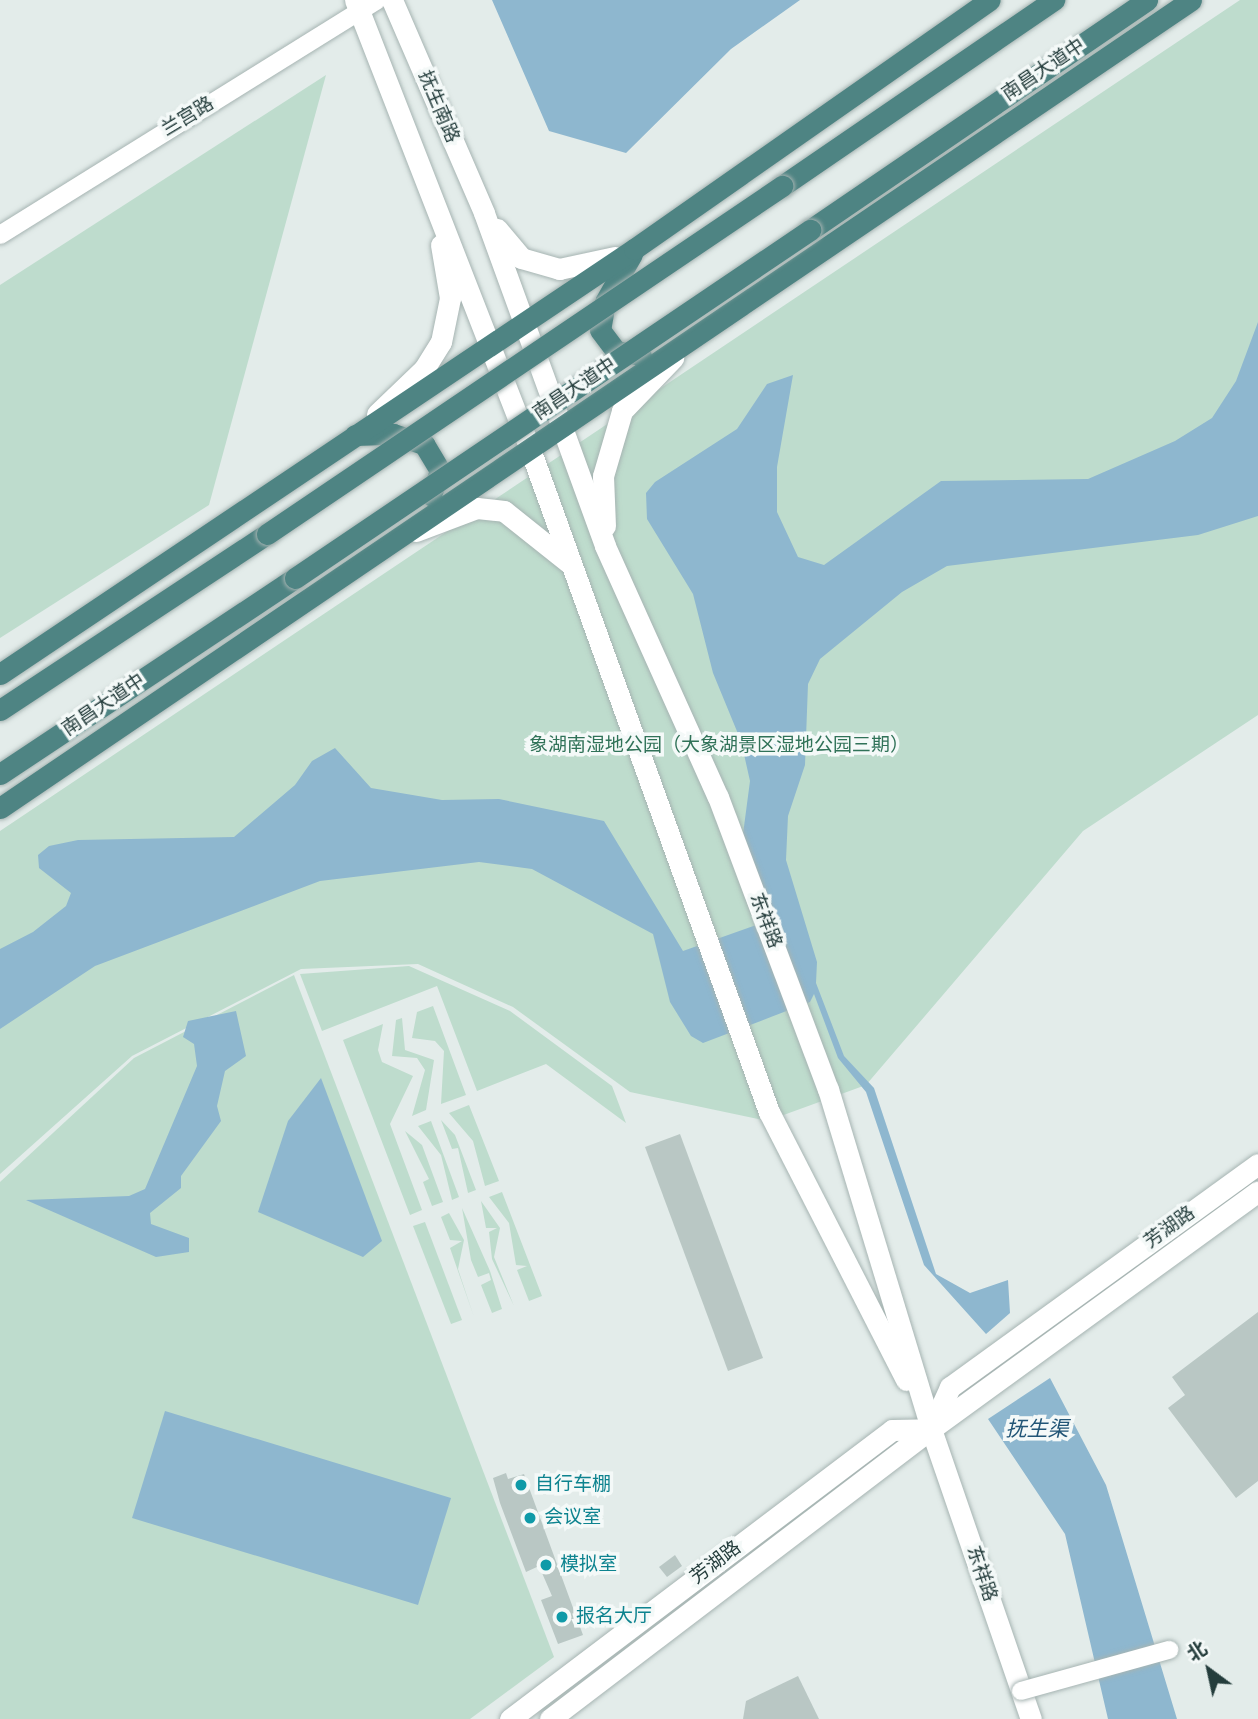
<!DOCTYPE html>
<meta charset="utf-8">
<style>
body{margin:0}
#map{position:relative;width:1258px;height:1719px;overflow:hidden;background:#e3ecea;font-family:"Source Sans 3","Noto Sans SC",sans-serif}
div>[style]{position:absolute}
.green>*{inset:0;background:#bedccd}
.water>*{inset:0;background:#8eb7cf}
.building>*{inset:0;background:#b9c7c4}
.roads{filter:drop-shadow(0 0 2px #a6b4b2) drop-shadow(0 0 2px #a6b4b2)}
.minor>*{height:18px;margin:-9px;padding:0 9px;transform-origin:9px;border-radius:9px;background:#fff}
.tertiary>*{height:21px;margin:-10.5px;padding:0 10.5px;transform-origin:10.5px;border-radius:10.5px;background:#fff}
.secondary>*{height:21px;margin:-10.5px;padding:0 10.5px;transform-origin:10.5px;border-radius:10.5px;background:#fff}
.trunk>*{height:21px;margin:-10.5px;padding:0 10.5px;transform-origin:10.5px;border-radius:10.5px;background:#4e8483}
.bridges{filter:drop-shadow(0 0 2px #a6b4b2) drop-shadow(0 0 2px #a6b4b2)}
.minor-bridge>*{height:18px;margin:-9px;padding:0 9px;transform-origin:9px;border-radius:9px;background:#fff}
.trunk-bridge>*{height:21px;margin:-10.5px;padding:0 10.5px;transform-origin:10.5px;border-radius:10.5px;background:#4e8483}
.dots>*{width:19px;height:19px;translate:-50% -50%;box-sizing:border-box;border:4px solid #f4f9f8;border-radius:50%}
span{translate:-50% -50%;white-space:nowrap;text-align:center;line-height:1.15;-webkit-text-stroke:7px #f4f9f8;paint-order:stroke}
.street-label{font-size:19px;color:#243d3c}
.park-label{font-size:19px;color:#307258}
.culture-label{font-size:19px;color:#0d838f}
.left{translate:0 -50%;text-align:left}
.water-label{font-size:21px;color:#215576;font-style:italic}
.north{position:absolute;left:1174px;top:1635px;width:70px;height:70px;-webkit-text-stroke:5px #f4f9f8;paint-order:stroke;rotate:327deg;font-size:19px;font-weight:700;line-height:28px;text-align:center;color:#243d3c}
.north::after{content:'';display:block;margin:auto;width:24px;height:32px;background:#243d3c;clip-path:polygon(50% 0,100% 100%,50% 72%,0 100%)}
</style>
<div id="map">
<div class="green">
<div style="clip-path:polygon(1240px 0,1258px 0,1258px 715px,1083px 831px,866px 1085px,767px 1121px,630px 1092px,513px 1007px,418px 964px,301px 969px,132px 1056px,0 1174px,0 831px)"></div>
<div style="clip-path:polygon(326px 75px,209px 505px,0 638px,0 285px)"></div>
<div style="clip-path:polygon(409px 966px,510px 1011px,612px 1086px,626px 1123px,546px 1064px,477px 1091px,437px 986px,322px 1031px,300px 974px)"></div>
<div style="clip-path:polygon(294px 975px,554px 1657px,470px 1719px,0 1719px,0 1182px,134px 1058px)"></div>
<div style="clip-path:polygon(433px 1006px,466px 1095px,441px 1104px,444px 1051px,435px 1041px,412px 1038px,417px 1012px)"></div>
<div style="clip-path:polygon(402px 1018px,405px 1050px,434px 1060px,426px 1110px,412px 1116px,425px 1070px,417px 1058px,392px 1056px,396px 1020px)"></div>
<div style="clip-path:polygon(383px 1024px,378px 1050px,382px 1062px,413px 1076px,390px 1124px,422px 1210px,410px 1215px,343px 1040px)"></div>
<div style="clip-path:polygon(469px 1105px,499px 1181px,485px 1186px,473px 1141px,449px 1113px)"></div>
<div style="clip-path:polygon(441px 1120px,455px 1135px,476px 1190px,468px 1193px,458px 1148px,452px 1149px)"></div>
<div style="clip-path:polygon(431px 1121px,459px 1197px,452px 1200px,441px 1155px,418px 1126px)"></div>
<div style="clip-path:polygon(405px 1131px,422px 1145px,443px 1202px,432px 1206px,423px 1182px,429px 1179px)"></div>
<div style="clip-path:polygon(502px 1192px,542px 1296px,529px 1301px,517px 1270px,527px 1266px,516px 1265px,509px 1223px,489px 1197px)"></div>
<div style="clip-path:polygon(481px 1201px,500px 1228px,494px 1257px,514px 1306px,492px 1259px,489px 1232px,497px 1228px,486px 1228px)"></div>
<div style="clip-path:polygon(462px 1208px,490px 1271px,502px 1309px,492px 1313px,481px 1285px,491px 1280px,489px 1273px,478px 1277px,471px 1260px)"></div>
<div style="clip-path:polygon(449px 1213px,464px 1240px,458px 1269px,474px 1317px,450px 1248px,462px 1241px,450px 1240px,441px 1217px)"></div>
<div style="clip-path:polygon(425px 1222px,462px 1320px,451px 1324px,413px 1226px)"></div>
</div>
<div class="water">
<div style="clip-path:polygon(492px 0,800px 0,731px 49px,626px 153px,549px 131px)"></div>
<div style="clip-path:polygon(1258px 322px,1258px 516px,1198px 535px,947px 566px,902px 592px,820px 659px,808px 684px,805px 765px,788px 816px,786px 860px,817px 962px,816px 983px,844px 1056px,874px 1088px,936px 1274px,970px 1293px,1008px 1280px,1010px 1313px,986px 1334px,924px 1265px,866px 1092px,838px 1058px,814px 994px,810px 1002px,703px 1043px,691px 1036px,670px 1002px,653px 934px,532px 869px,479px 862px,320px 881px,95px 966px,0 1029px,0 949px,33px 932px,66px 906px,71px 893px,39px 868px,38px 855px,49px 846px,78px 840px,234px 837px,295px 785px,312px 761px,335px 748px,371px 788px,442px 800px,499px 799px,604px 821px,683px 951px,770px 920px,743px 834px,750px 781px,741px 741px,713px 673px,693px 594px,647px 519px,646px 493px,655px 482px,737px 429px,767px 384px,793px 375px,777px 467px,777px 512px,798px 557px,824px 565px,941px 481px,1088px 479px,1175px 441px,1212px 418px,1236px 381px)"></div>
<div style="clip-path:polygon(236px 1011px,246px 1056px,225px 1071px,217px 1106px,221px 1121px,181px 1176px,181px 1188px,150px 1213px,151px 1224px,189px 1238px,189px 1252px,156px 1257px,26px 1200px,129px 1196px,145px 1189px,197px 1066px,194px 1044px,183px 1037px,188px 1021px)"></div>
<div style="clip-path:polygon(321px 1078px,382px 1241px,363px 1257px,258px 1212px,288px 1121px)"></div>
<div style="clip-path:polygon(1050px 1378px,1106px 1485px,1177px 1719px,1108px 1719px,1065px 1534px,988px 1419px)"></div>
<div style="clip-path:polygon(165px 1411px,451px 1498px,418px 1605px,132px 1518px)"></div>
</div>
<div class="building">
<div style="clip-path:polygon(680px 1134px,763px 1358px,728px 1371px,645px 1147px)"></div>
<div style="clip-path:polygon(1258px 1312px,1258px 1481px,1236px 1498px,1168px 1408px,1185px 1395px,1172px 1377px)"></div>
<div style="clip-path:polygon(506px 1473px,508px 1479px,524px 1474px,583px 1635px,558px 1644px,541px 1600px,552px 1596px,539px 1566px,526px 1572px,500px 1503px,493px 1478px)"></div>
<div style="clip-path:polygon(675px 1555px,682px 1566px,667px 1577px,659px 1567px)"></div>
<div style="clip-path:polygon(798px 1676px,819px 1719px,743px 1719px,746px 1701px)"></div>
</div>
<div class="roads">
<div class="minor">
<div style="left:0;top:235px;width:444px;rotate:-31.9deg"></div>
</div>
<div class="tertiary">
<div style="left:510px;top:1719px;width:479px;rotate:-37.1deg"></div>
<div style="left:892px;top:1430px;width:39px;rotate:-1deg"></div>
<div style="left:931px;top:1429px;width:46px;rotate:-65.7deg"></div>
<div style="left:950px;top:1387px;width:380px;rotate:-35.9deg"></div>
<div style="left:550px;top:1719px;width:479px;rotate:-37.3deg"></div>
<div style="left:931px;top:1429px;width:404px;rotate:-36deg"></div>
</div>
<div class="secondary">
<div style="left:355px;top:0;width:482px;rotate:68.7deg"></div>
<div style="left:530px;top:449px;width:705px;rotate:70.18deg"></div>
<div style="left:769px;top:1112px;width:301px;rotate:62.9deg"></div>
<div style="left:392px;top:0;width:232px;rotate:66.6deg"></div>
<div style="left:484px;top:213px;width:354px;rotate:70deg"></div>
<div style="left:605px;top:546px;width:275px;rotate:65.8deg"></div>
<div style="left:718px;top:797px;width:312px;rotate:69.4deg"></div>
<div style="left:828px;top:1089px;width:355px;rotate:73.1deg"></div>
<div style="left:931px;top:1429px;width:307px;rotate:71deg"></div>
<div style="left:497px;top:229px;width:38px;rotate:50deg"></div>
<div style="left:521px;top:258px;width:40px;rotate:16deg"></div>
<div style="left:559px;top:269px;width:57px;rotate:-12.1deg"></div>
<div style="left:377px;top:414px;width:65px;rotate:-43.8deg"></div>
<div style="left:424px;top:369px;width:32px;rotate:-58deg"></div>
<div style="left:441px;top:342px;width:45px;rotate:-78.4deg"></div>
<div style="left:450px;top:298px;width:54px;rotate:-99.6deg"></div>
<div style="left:605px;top:526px;width:50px;rotate:-92.3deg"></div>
<div style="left:603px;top:476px;width:68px;rotate:-73.7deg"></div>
<div style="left:622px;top:411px;width:74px;rotate:-46.1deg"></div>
<div style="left:416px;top:531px;width:65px;rotate:-20.7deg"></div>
<div style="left:477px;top:508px;width:27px;rotate:6deg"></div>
<div style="left:504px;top:511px;width:82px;rotate:38.6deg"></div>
</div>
<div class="trunk">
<div style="left:782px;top:186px;width:330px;rotate:-34.4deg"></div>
<div style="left:810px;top:230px;width:408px;rotate:-34.3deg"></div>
<div style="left:632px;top:254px;width:55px;rotate:119.4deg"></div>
<div style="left:605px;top:302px;width:28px;rotate:100deg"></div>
<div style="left:600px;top:330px;width:26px;rotate:53deg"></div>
<div style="left:616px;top:351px;width:25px;rotate:9deg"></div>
<div style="left:355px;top:435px;width:38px;rotate:-2deg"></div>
<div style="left:393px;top:434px;width:33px;rotate:18deg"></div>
<div style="left:424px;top:444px;width:31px;rotate:59deg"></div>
<div style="left:440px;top:471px;width:26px;rotate:111deg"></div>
<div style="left:0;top:674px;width:763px;rotate:-33.84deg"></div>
<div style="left:634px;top:249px;width:434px;rotate:-35deg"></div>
<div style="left:0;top:710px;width:320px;rotate:-33.4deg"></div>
<div style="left:0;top:774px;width:354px;rotate:-33.6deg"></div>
<div style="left:0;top:808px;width:1439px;rotate:-34.15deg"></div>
</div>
</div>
<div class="bridges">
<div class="minor-bridge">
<div style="left:1021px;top:1691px;width:154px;rotate:-15.5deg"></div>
</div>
<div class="trunk-bridge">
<div style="left:267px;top:534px;width:622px;rotate:-34.05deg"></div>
<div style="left:295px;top:578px;width:622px;rotate:-34.05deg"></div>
</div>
</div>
<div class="dots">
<div style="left:521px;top:1485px;background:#0f9aa8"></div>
<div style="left:530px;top:1518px;background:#0f9aa8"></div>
<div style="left:546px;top:1565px;background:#0f9aa8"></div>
<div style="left:562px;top:1617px;background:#0f9aa8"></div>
</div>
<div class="street-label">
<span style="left:1044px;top:70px;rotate:-34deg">南昌大道中</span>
<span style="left:438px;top:107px;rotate:67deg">抚生南路</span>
<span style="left:188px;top:117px;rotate:-31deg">兰宫路</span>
<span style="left:575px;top:389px;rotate:-34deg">南昌大道中</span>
<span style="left:104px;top:705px;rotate:-34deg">南昌大道中</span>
<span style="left:765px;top:921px;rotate:69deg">东祥路</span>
<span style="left:1170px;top:1228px;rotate:-36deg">芳湖路</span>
<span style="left:716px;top:1563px;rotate:-37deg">芳湖路</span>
<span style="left:981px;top:1574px;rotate:71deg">东祥路</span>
</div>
<div class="park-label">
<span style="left:719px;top:746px">象湖南湿地公园（大象湖景区湿地公园三期）</span>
</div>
<div class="culture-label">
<span class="left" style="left:535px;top:1485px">自行车棚</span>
<span class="left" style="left:544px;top:1518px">会议室</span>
<span class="left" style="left:560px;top:1565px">模拟室</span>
<span class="left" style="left:576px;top:1617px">报名大厅</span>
</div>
<div class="water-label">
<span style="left:1037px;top:1429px">抚生渠</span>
</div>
<div class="north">北</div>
</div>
